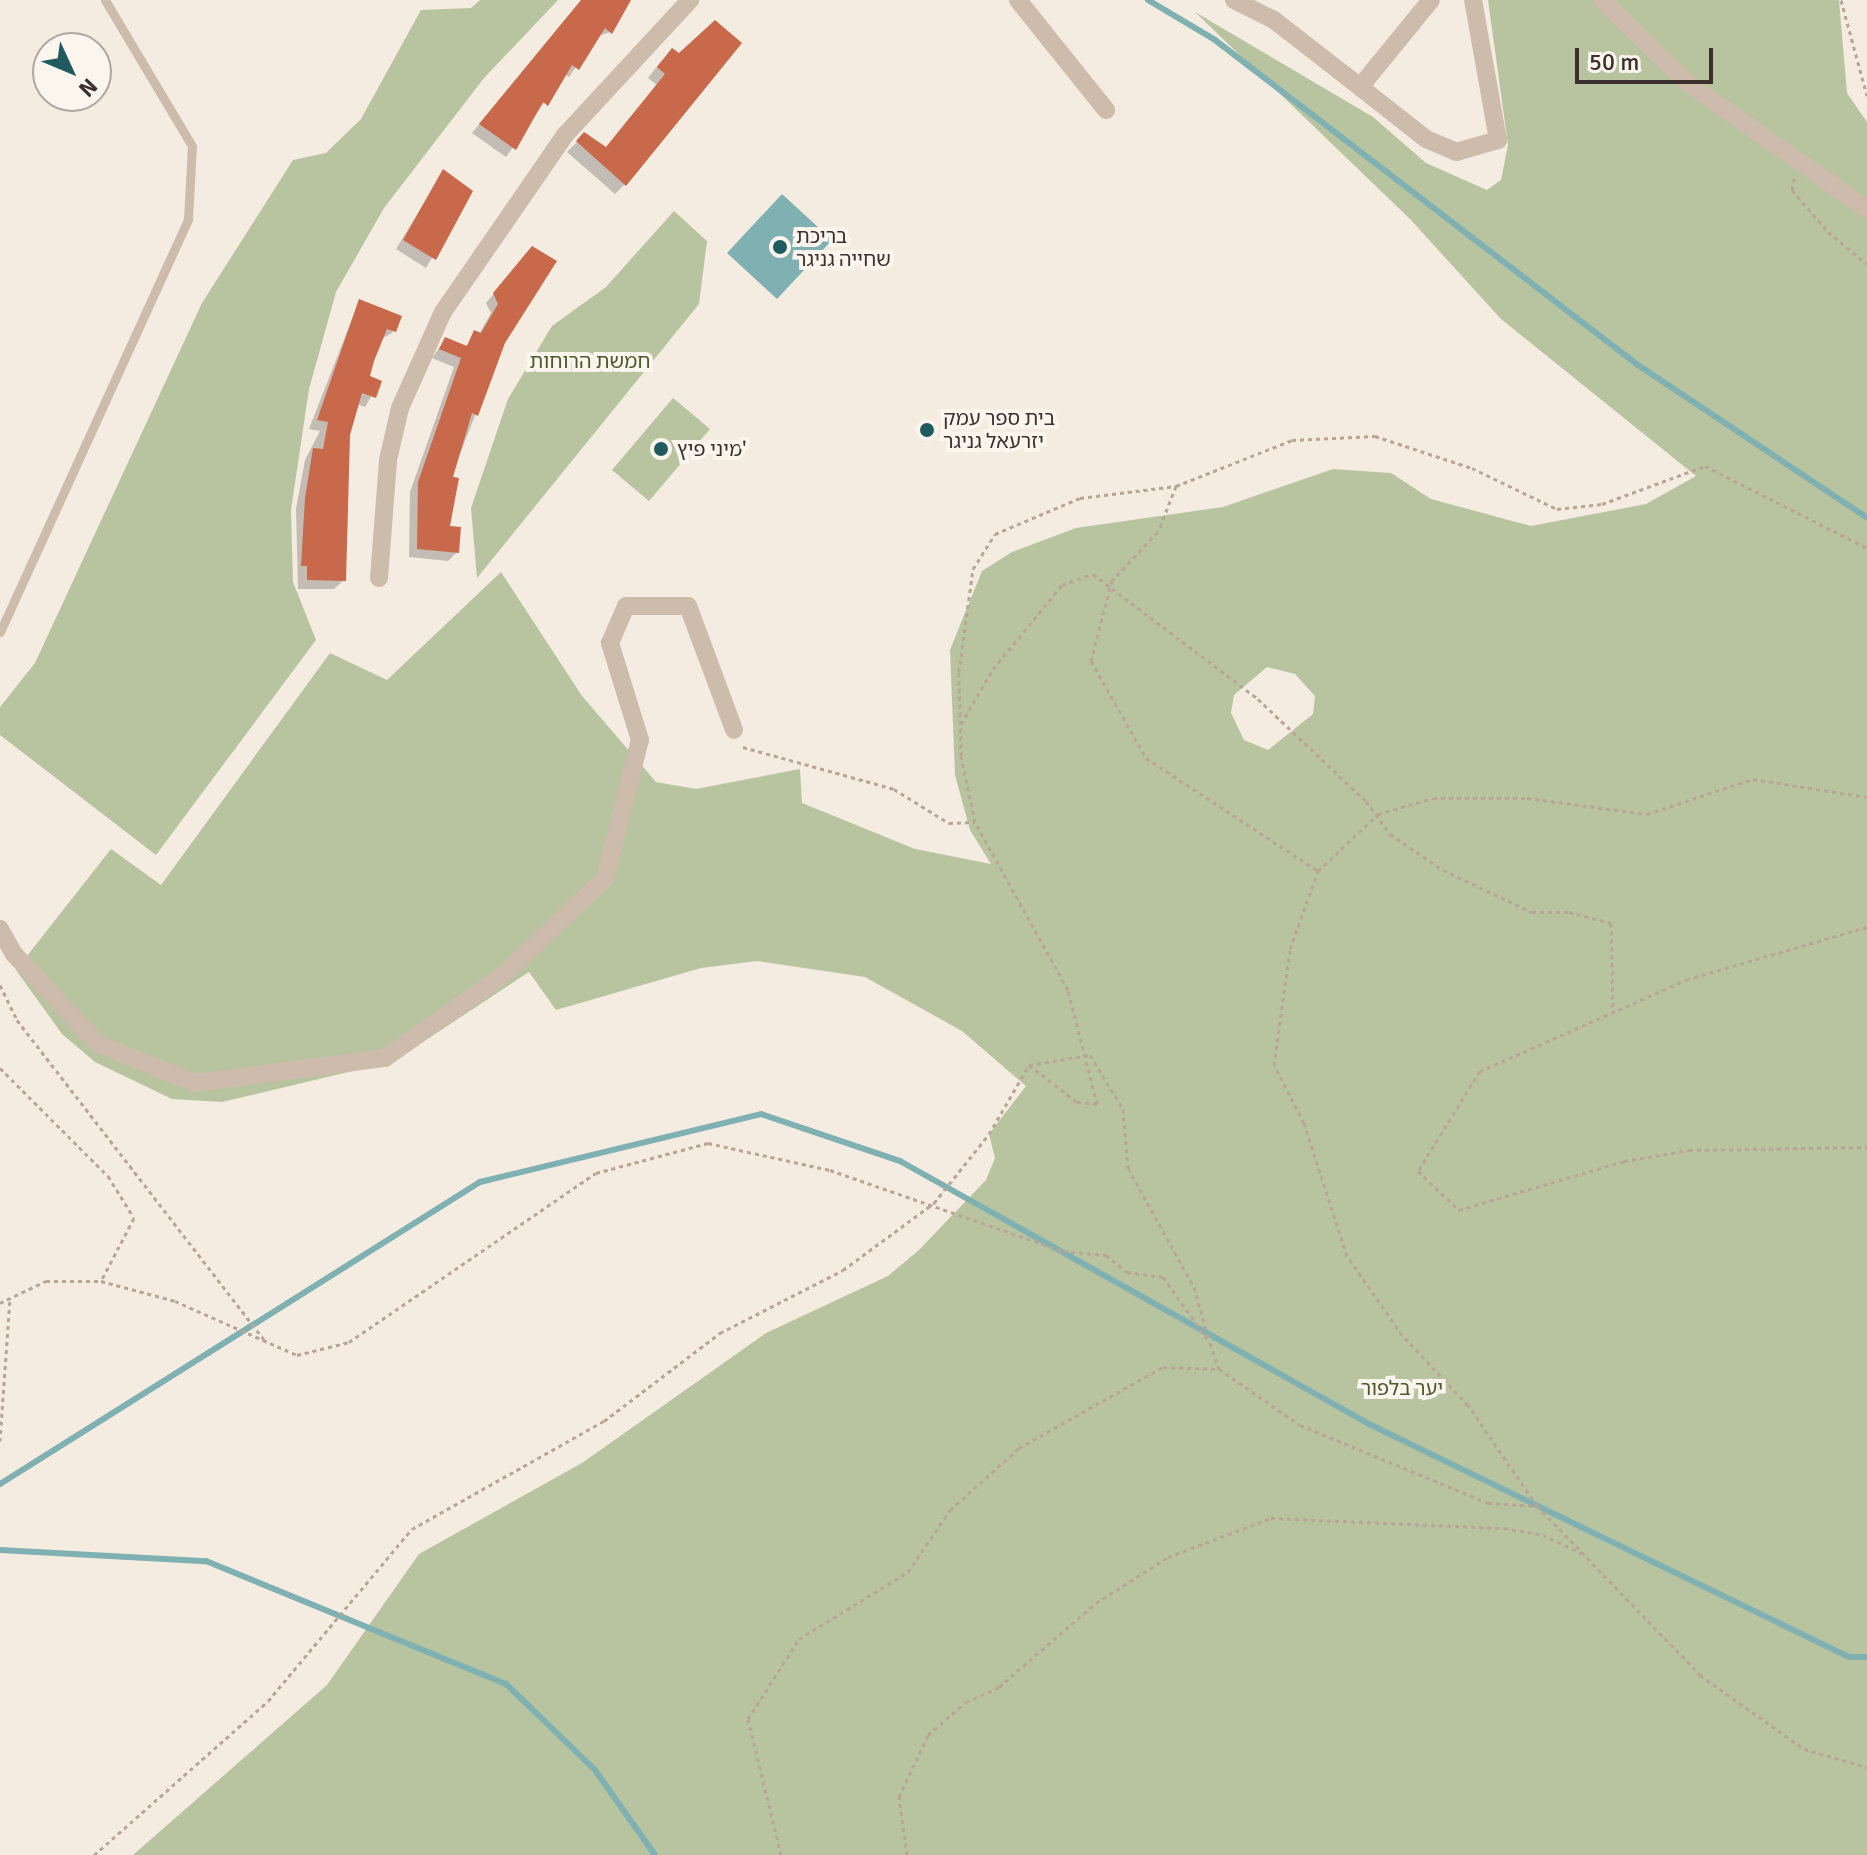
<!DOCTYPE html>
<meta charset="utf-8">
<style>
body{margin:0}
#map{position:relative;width:1867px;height:1855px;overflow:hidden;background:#f4ebe1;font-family:Signika,"Noto Sans Hebrew",sans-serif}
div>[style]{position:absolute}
.green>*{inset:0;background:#b8c4a0}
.water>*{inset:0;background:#7fb0b2}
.shadow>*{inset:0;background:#0003}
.stream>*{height:6px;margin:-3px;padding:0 3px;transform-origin:3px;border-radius:3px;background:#7fb0b2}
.building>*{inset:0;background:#c8694b}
.path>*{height:3px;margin-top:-1.5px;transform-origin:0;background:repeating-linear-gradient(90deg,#b9a596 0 4px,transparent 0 8px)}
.service>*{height:9px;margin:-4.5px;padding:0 4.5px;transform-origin:4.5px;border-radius:4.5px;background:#cdbbac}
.minor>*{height:18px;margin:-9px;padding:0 9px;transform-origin:9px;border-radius:9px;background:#cdbbac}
.dots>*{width:22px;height:22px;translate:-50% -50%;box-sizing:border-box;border:4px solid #fbf5ee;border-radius:50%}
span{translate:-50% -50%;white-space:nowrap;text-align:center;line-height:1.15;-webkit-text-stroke:8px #fbf5ee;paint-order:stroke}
.poi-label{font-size:20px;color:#3b302b}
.left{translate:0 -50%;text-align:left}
.park-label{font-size:20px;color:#4a5a2e}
.north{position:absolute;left:32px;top:32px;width:80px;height:80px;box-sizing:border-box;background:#fbf5ee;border:2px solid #aea6a0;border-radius:50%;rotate:134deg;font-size:22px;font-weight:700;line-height:32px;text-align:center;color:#3b302b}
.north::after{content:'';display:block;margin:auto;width:28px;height:36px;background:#1f5a5e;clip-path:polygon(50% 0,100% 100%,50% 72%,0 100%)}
.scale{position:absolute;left:1575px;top:48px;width:138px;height:36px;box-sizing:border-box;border:4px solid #3b302b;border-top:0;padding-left:10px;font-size:24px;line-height:28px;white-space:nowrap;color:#3b302b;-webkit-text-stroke:6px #fbf5ee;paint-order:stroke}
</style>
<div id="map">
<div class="green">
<div style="clip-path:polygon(480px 0,558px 0,484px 78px,384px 208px,336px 292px,309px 389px,291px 510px,293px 582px,316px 640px,156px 855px,0 735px,0 707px,35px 663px,202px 303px,293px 160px,326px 153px,361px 119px,421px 10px,471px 8px)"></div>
<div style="clip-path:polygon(evenodd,1488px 0,1839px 0,1847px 93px,1867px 122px,1867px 1855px,133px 1855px,327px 1685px,419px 1554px,582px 1463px,766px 1333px,888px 1276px,919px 1250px,986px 1180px,995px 1158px,989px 1134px,1026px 1086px,962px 1031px,865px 977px,757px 961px,701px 968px,556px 1010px,529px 972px,429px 1038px,361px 1069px,222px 1102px,172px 1099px,95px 1062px,62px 1034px,16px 970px,111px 849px,161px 885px,330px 653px,387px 680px,501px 572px,582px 696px,656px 782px,696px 789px,800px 769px,802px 803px,915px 849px,991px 864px,970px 830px,955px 775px,950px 650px,982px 571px,1012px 552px,1076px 528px,1223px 507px,1333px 469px,1391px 473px,1431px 499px,1531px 526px,1646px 504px,1696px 476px,1501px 319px,1410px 219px,1195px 12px,1373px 117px,1426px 163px,1487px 190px,1501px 180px,1508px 145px,1488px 0,1267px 667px,1295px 674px,1315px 696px,1313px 714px,1268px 750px,1244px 740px,1231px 713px,1234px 695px,1267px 667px)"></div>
<div style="clip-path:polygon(674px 211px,707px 241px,699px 304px,477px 578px,471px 508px,508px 399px,552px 326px,606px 287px)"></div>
<div style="clip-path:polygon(673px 398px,710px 429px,649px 501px,612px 470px)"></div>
</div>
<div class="water">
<div style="clip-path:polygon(782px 194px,832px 240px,777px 299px,727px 253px)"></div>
</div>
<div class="shadow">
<div style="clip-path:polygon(582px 0,630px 0,611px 32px,597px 36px,569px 77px,564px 74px,506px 157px,472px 133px)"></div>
<div style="clip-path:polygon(679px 56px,625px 184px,615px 194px,567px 152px,585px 134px,605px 149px,657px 85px,648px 78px,662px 60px)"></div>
<div style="clip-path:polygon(443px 172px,471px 191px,426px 268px,396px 249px)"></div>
<div style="clip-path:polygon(524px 257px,504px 342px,450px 479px,448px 528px,457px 552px,448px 561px,409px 557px,410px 492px,454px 367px,432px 358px,445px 340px,464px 347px,479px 334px,491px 313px,486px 303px)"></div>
<div style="clip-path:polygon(359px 301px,400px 317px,392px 333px,378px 323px,392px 333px,381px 339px,368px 377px,380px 382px,365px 407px,357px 404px,348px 434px,344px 580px,334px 589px,298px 589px,296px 509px,305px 460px,320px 431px,309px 429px)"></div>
</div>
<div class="stream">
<div style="left:1148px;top:0;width:78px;rotate:30.8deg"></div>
<div style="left:1215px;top:40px;width:533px;rotate:37.54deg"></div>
<div style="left:1638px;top:365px;width:275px;rotate:33.7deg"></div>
<div style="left:0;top:1484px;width:567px;rotate:-32.18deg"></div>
<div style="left:480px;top:1182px;width:289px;rotate:-13.6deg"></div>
<div style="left:761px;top:1114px;width:147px;rotate:18.7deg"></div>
<div style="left:900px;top:1161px;width:540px;rotate:29.27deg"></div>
<div style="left:1371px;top:1425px;width:531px;rotate:25.89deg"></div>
<div style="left:1849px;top:1657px;width:18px"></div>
<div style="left:0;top:1550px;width:206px;rotate:3.1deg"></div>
<div style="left:206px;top:1561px;width:324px;rotate:22.3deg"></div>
<div style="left:506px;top:1684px;width:124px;rotate:44deg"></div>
<div style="left:595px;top:1770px;width:104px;rotate:54.8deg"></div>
</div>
<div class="building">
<div style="clip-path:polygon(581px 0,631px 0,612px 34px,605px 28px,579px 70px,572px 65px,548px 106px,543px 102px,516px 150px,479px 124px)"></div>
<div style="clip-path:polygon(715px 20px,742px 43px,626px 186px,576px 141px,584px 132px,606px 147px,665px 74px,657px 67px,672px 48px,679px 53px)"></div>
<div style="clip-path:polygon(443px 169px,473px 191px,436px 260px,403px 240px)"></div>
<div style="clip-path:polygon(532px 246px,557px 261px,505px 343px,478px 416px,472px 413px,453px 477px,459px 478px,450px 526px,461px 527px,459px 553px,417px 549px,418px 482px,461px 358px,439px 349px,445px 337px,467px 346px,474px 330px,481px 333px,498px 304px,493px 293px)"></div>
<div style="clip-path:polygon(359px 299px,402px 316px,396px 332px,387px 329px,374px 361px,370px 376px,382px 381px,376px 398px,362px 393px,350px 435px,346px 581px,307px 580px,307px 566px,301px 566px,305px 498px,313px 448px,323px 449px,328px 422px,317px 420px)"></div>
</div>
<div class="path">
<div style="left:1841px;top:0;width:99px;rotate:74.8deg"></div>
<div style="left:1794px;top:178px;width:12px;rotate:99deg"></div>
<div style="left:1792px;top:190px;width:55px;rotate:49.4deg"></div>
<div style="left:1828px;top:232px;width:50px;rotate:39.4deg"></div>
<div style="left:1176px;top:486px;width:125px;rotate:-21.6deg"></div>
<div style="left:1292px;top:440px;width:83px;rotate:-2.8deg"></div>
<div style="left:1375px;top:436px;width:102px;rotate:18.3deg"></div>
<div style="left:1472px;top:468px;width:94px;rotate:25.8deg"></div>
<div style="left:1557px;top:509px;width:45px;rotate:-6.3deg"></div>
<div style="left:1602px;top:504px;width:110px;rotate:-20.3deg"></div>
<div style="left:1705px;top:466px;width:182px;rotate:26.8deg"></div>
<div style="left:961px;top:724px;width:64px;rotate:-59.8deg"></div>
<div style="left:993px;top:669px;width:109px;rotate:-50.6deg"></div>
<div style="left:1062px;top:585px;width:33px;rotate:-20deg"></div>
<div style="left:1093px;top:574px;width:207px;rotate:37.1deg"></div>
<div style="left:1258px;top:699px;width:149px;rotate:43.4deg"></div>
<div style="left:1366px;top:801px;width:41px;rotate:54deg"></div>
<div style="left:1390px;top:834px;width:64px;rotate:34.2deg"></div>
<div style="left:1443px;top:870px;width:98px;rotate:25.3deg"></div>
<div style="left:1532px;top:912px;width:37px"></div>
<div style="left:1569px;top:912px;width:43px;rotate:14.7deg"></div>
<div style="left:1611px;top:923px;width:87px;rotate:88.7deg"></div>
<div style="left:743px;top:747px;width:157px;rotate:15.5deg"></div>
<div style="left:894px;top:789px;width:65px;rotate:31.7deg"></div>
<div style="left:949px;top:823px;width:26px;rotate:-2deg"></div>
<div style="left:1867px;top:927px;width:186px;rotate:163.8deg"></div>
<div style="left:1688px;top:979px;width:227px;rotate:156.1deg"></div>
<div style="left:1480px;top:1071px;width:118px;rotate:121.8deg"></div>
<div style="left:1418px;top:1171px;width:57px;rotate:43.6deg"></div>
<div style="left:1459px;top:1210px;width:172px;rotate:-16.5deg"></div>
<div style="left:1624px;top:1161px;width:66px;rotate:-9.6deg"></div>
<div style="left:1689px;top:1150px;width:178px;rotate:-1deg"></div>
<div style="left:0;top:985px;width:39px;rotate:64deg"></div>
<div style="left:17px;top:1020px;width:408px;rotate:52.3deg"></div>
<div style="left:1029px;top:1065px;width:62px;rotate:-9.3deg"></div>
<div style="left:1090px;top:1055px;width:63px;rotate:58.6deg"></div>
<div style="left:1123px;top:1109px;width:59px;rotate:85.2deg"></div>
<div style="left:1128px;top:1168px;width:136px;rotate:61deg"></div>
<div style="left:1194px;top:1287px;width:54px;rotate:73.9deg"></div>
<div style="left:0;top:1068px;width:153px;rotate:45deg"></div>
<div style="left:108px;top:1176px;width:49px;rotate:58.2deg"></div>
<div style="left:134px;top:1218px;width:69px;rotate:117.7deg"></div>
<div style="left:0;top:1303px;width:51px;rotate:-25.6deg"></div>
<div style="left:46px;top:1281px;width:55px"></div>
<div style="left:101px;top:1281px;width:77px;rotate:15.1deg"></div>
<div style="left:175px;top:1301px;width:133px;rotate:23.9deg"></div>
<div style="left:297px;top:1355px;width:54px;rotate:-14deg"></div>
<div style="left:349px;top:1342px;width:299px;rotate:-34.4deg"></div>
<div style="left:596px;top:1173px;width:116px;rotate:-15deg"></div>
<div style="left:708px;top:1143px;width:125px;rotate:12.5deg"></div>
<div style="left:830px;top:1170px;width:247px;rotate:19.2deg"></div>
<div style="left:1063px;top:1251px;width:43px;rotate:5.3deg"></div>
<div style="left:1106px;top:1255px;width:27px;rotate:39deg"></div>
<div style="left:1127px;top:1272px;width:36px;rotate:8deg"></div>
<div style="left:1163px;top:1277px;width:81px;rotate:54.5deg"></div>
<div style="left:1210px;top:1343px;width:28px;rotate:71deg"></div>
<div style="left:1219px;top:1369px;width:98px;rotate:34.7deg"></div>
<div style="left:1300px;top:1425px;width:204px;rotate:22.5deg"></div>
<div style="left:1488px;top:1503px;width:49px;rotate:3.5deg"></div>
<div style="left:1537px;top:1506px;width:122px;rotate:-124.3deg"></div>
<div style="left:1468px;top:1405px;width:96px;rotate:-133.3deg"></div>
<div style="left:1402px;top:1335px;width:96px;rotate:-124.8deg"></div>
<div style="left:1347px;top:1256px;width:140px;rotate:-107.9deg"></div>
<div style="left:1304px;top:1123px;width:65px;rotate:-117.3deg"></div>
<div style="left:1274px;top:1065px;width:117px;rotate:-82.1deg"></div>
<div style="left:1290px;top:949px;width:83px;rotate:-70.3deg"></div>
<div style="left:0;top:1441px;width:143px;rotate:-86deg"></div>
<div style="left:1537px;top:1506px;width:235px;rotate:46deg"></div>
<div style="left:1700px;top:1675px;width:128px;rotate:35.4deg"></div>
<div style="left:1804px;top:1749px;width:66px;rotate:15.9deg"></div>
<div style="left:94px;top:1855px;width:232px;rotate:-41.5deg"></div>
<div style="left:268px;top:1701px;width:224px;rotate:-50.1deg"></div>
<div style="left:412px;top:1529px;width:220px;rotate:-29.4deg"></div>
<div style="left:604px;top:1421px;width:146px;rotate:-37.2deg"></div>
<div style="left:720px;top:1333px;width:138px;rotate:-27.1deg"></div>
<div style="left:843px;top:1270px;width:113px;rotate:-36.4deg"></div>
<div style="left:934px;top:1203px;width:88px;rotate:-51.4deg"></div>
<div style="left:989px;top:1134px;width:80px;rotate:-59.9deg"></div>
<div style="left:1029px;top:1065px;width:61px;rotate:37.6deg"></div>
<div style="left:1077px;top:1102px;width:20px;rotate:6deg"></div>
<div style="left:1097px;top:1104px;width:118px;rotate:-104.3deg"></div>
<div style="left:1068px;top:990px;width:192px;rotate:-119deg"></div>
<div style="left:975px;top:822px;width:67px;rotate:-102deg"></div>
<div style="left:961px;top:756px;width:84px;rotate:-91.4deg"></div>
<div style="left:959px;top:672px;width:104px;rotate:-82.3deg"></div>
<div style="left:973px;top:569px;width:41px;rotate:-57.8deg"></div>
<div style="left:995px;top:534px;width:92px;rotate:-23deg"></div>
<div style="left:1080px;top:498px;width:97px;rotate:-7.1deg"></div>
<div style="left:1176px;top:486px;width:49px;rotate:111.4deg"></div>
<div style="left:1158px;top:532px;width:66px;rotate:133.8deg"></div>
<div style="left:1112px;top:580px;width:84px;rotate:104.5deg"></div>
<div style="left:1091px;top:661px;width:112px;rotate:60.4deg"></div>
<div style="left:1146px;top:758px;width:206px;rotate:33.3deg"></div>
<div style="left:1318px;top:871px;width:83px;rotate:-43.5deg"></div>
<div style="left:1378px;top:814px;width:57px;rotate:-16.2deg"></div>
<div style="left:1433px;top:798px;width:94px"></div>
<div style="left:1527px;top:798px;width:121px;rotate:7.6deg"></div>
<div style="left:1647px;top:814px;width:112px;rotate:-18.3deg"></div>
<div style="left:1753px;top:779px;width:115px;rotate:9deg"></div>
<div style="left:781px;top:1855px;width:140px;rotate:-103.6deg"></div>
<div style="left:748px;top:1719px;width:95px;rotate:-57.5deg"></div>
<div style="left:799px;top:1639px;width:128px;rotate:-31.6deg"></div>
<div style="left:908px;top:1572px;width:75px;rotate:-55.9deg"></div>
<div style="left:950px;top:1510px;width:93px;rotate:-41.9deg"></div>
<div style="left:1019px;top:1448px;width:165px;rotate:-29.4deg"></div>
<div style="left:1163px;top:1367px;width:56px;rotate:2deg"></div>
<div style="left:907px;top:1855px;width:59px;rotate:-97.9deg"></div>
<div style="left:899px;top:1797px;width:68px;rotate:-64.9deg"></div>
<div style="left:928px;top:1735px;width:50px;rotate:-41deg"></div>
<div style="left:966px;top:1702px;width:36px;rotate:-24deg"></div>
<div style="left:999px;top:1687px;width:128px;rotate:-40.9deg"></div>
<div style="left:1096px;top:1603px;width:85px;rotate:-32.6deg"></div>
<div style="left:1168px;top:1557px;width:110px;rotate:-20.7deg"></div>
<div style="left:1271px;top:1518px;width:233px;rotate:2.5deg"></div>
<div style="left:1504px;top:1528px;width:40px;rotate:10deg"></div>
<div style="left:1543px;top:1535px;width:44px;rotate:25.4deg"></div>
</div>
<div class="service">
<div style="left:0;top:632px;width:454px;rotate:-65.5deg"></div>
<div style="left:188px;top:219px;width:73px;rotate:-86.9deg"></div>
<div style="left:192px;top:146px;width:170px;rotate:-120.8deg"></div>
</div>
<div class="minor">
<div style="left:1018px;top:0;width:141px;rotate:51.3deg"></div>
<div style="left:1234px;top:0;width:45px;rotate:26.6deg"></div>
<div style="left:1274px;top:20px;width:109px;rotate:37.9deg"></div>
<div style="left:1360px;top:87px;width:112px;rotate:-50.8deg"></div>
<div style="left:1602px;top:0;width:117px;rotate:44.3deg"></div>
<div style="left:1686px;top:82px;width:221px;rotate:35.1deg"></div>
<div style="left:1360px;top:87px;width:84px;rotate:38.2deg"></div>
<div style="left:1426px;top:139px;width:33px;rotate:23deg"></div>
<div style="left:1456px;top:152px;width:44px;rotate:-15.9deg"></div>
<div style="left:1498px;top:140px;width:142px;rotate:-100.1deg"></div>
<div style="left:379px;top:578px;width:118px;rotate:-85.6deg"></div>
<div style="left:388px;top:460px;width:53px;rotate:-77deg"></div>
<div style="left:400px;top:408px;width:105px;rotate:-65.9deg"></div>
<div style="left:443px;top:312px;width:216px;rotate:-55.4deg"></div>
<div style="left:566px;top:134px;width:183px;rotate:-47.2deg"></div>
<div style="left:0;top:929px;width:29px;rotate:61deg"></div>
<div style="left:14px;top:954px;width:123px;rotate:47deg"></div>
<div style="left:98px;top:1044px;width:105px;rotate:21.9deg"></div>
<div style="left:195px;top:1083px;width:192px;rotate:-7.5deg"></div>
<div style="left:385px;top:1058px;width:146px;rotate:-35.2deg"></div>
<div style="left:504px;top:974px;width:139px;rotate:-43.5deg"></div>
<div style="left:605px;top:878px;width:142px;rotate:-75.8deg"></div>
<div style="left:640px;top:740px;width:102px;rotate:-107.2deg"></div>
<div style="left:610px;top:643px;width:40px;rotate:-66.6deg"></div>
<div style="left:626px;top:606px;width:62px"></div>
<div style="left:688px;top:606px;width:132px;rotate:69.6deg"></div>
</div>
<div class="dots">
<div style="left:780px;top:247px;background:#1f5a5e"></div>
<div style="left:927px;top:430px;background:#1f5a5e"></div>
<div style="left:661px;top:449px;background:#1f5a5e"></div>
</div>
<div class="poi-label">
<span class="left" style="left:796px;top:248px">בריכת<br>שחייה גניגר</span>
<span class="left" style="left:943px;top:430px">בית ספר עמק<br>יזרעאל גניגר</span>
<span class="left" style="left:677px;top:449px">מיני פיץ'</span>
</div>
<div class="park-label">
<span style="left:590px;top:361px">חמשת הרוחות</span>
<span style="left:1402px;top:1388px">יער בלפור</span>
</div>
<div class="north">N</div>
<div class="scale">50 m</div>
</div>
